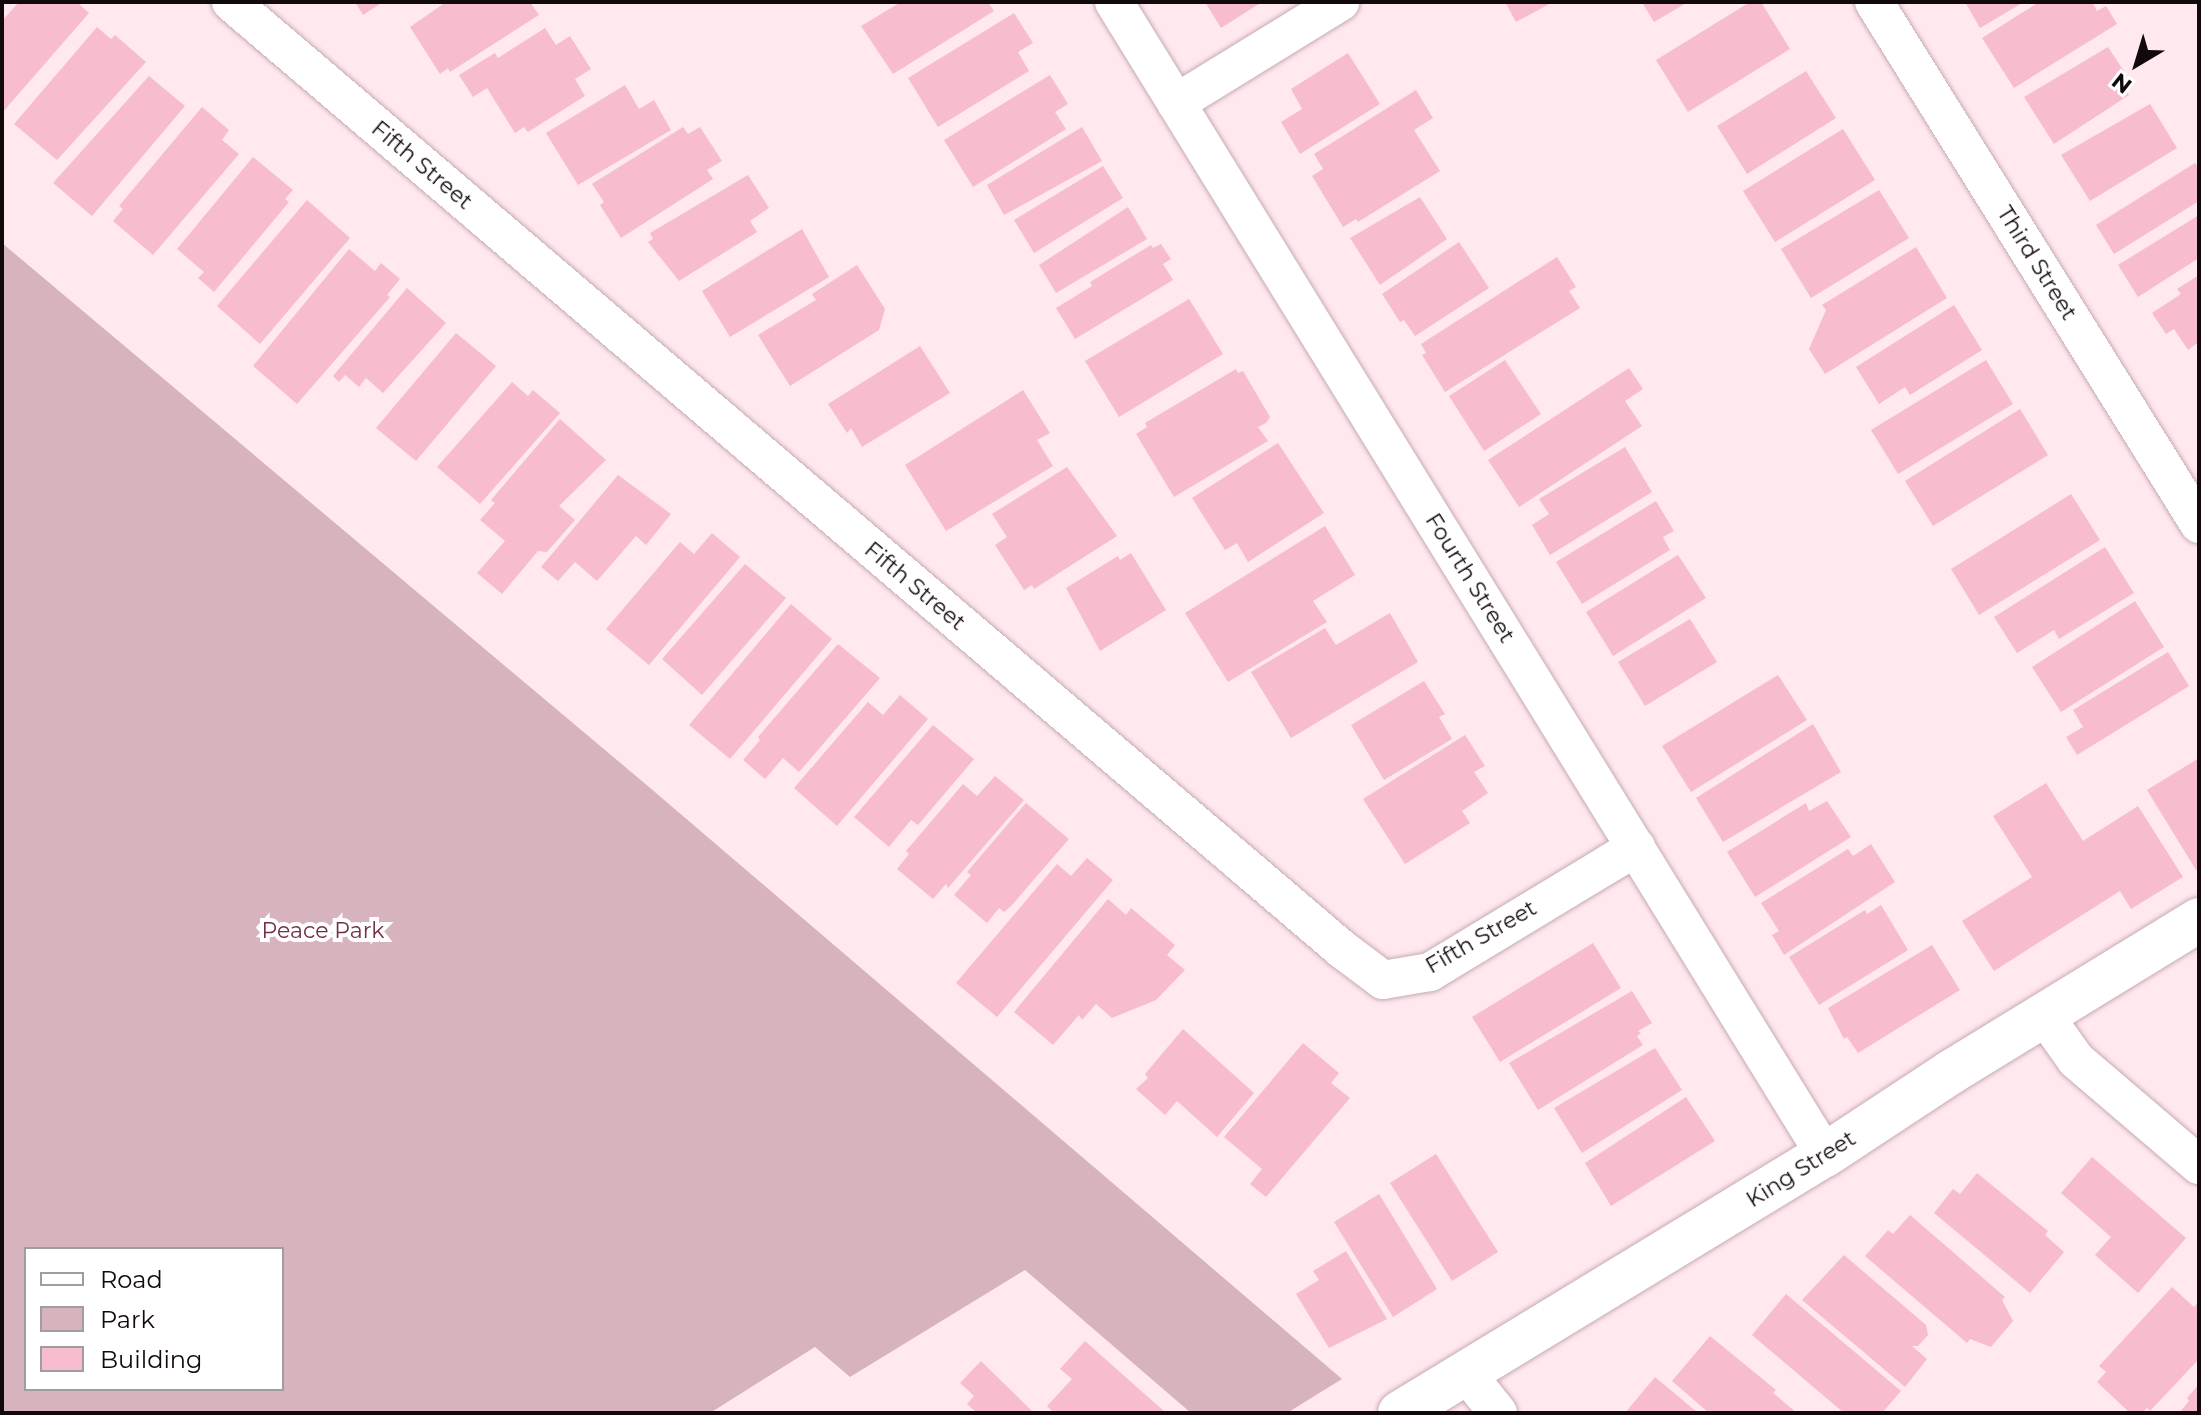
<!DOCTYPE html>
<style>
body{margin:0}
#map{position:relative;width:2201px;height:1415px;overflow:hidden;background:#ffe8ee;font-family:Montserrat,sans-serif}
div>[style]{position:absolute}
.green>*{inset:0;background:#d7b3bd}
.building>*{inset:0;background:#f7bccd}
.roads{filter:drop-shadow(0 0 2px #c6abb2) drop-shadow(0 0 2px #c6abb2)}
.street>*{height:38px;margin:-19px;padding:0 19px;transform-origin:19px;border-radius:19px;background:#fff}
.secondary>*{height:44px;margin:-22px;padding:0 22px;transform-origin:22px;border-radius:22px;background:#fff}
span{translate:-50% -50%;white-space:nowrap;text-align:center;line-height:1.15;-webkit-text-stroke:8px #fff;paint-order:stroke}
.street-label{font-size:22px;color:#12090c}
.park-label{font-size:22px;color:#732e47}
.frame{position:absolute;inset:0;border:4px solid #12090c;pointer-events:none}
.legend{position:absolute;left:24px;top:1247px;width:260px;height:144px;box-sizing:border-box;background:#fff;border:2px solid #a09d9e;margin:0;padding:10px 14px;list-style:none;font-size:24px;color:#12090c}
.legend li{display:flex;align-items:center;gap:16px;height:40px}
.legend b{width:40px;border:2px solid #a09d9e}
.north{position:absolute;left:2097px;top:24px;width:80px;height:80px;-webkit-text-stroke:6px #fff;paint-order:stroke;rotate:218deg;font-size:22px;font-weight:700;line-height:32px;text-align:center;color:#12090c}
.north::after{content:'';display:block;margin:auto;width:28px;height:36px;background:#12090c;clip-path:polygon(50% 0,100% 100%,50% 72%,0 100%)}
</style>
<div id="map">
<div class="green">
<div style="clip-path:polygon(evenodd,2px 243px,649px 787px,1342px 1379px,1287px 1413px,1191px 1413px,1025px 1270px,850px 1377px,815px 1347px,710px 1413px,2px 1413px,2px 243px,26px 1249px,282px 1249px,282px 1389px,26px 1389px,26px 1249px)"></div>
</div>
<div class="building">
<div style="clip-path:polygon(19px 2px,77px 2px,89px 13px,2px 113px,2px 21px)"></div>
<div style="clip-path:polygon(355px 2px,383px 2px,363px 15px)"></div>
<div style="clip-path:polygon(446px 2px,530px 2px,539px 15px,450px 72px,448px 68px,440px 74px,410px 27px)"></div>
<div style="clip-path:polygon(901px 2px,988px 2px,994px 11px,893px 74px,861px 26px)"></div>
<div style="clip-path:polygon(1205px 2px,1262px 2px,1221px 28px)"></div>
<div style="clip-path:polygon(1505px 2px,1553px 2px,1516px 22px)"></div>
<div style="clip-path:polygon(1642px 2px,1688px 2px,1654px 22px)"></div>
<div style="clip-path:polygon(1750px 2px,1761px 2px,1790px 49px,1688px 112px,1656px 60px)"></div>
<div style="clip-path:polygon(1965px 2px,2024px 2px,1980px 28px)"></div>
<div style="clip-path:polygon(2039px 2px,2092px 2px,2097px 11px,2106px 6px,2117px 24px,2014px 88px,1982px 38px)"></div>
<div style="clip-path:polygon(1014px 13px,1033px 43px,1018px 52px,1029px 71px,938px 127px,908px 78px)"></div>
<div style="clip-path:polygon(97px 27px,111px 39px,115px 35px,146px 62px,57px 160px,14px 124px)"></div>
<div style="clip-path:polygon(545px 28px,556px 45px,570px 36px,591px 69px,575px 79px,585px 96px,528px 132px,524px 127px,515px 133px,487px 88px,473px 97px,459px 75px,495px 53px,498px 58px)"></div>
<div style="clip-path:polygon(2108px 47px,2125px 73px,2118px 78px,2129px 95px,2054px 144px,2024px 97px)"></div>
<div style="clip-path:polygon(1348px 53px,1380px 104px,1300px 154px,1281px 122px,1302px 109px,1291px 89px)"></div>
<div style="clip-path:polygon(1806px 71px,1836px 118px,1747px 174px,1717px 126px)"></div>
<div style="clip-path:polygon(1050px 75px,1068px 104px,1055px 112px,1066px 129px,973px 187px,944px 140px)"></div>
<div style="clip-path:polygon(149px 76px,185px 106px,92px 216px,53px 183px)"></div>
<div style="clip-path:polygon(625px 85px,639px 109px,654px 100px,671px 130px,578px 185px,546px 133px)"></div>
<div style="clip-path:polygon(1416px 90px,1433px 118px,1414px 130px,1440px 171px,1358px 222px,1356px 219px,1343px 227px,1312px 176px,1323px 169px,1314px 154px)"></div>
<div style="clip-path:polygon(2150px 104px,2177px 148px,2090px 201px,2061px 155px)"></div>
<div style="clip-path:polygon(202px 107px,229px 130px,222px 140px,239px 154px,153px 255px,113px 221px,123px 209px,119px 206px)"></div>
<div style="clip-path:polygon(683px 127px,688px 134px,700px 127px,722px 161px,707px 170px,713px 179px,621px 238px,600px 205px,604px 202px,592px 184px)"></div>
<div style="clip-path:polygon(1082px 127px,1102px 161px,1004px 215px,987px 185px)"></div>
<div style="clip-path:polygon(1843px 129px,1875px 180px,1775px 242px,1743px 191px)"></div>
<div style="clip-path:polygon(253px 157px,293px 190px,285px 199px,289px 202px,214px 292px,198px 278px,204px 272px,177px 249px)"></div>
<div style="clip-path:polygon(2195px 163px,2199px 169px,2199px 201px,2114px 254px,2096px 225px)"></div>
<div style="clip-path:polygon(1103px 166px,1123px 198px,1034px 253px,1014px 220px)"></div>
<div style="clip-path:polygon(748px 175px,769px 208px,750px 221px,757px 232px,679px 281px,648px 242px,653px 239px,650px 233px)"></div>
<div style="clip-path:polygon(1879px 190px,1909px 238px,1811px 298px,1781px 249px)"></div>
<div style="clip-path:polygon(1420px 197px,1447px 239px,1380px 285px,1350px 238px)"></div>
<div style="clip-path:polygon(307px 200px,350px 238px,260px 344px,217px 306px)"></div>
<div style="clip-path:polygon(1128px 207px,1147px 239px,1056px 293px,1039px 265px)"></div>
<div style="clip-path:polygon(2199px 215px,2199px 258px,2138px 297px,2118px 265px)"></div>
<div style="clip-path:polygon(802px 229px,829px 277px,730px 337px,702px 291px)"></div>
<div style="clip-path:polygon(1459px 242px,1489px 288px,1415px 336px,1404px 320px,1400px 322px,1382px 294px)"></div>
<div style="clip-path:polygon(1161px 244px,1171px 259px,1163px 264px,1173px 280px,1075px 339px,1056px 308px,1092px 286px,1090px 282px,1151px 245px,1153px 248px)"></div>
<div style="clip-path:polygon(1916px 247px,1947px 298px,1825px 374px,1809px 349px,1826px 310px,1822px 305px)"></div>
<div style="clip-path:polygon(349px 249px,375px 271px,381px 263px,400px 279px,387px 295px,390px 297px,297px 404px,253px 366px)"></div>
<div style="clip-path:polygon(1557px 257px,1576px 287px,1569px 291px,1580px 308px,1445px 392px,1422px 355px,1426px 353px,1421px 344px)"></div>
<div style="clip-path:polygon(857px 265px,885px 309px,879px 330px,790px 386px,758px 335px,816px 300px,812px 294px)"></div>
<div style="clip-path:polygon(2199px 275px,2199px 342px,2188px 350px,2174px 329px,2166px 334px,2152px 313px,2181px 294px,2177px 289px)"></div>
<div style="clip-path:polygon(407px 288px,446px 323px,383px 393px,366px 378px,359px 387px,345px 375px,339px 382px,333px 376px)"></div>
<div style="clip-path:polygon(1189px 299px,1223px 354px,1119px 417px,1085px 361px)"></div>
<div style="clip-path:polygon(1954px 305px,1982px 350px,1910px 395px,1905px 387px,1879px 404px,1856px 367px)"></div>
<div style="clip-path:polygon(456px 333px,496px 366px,416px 461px,376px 428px)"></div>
<div style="clip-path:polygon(920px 346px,950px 393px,862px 447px,851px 428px,847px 433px,828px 404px)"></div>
<div style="clip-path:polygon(1505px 360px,1541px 414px,1484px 451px,1449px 396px)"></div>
<div style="clip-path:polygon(1986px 360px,2013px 404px,1898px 474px,1871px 430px)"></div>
<div style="clip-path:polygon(1629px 368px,1643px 389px,1625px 401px,1642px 426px,1519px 507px,1488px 460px)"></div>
<div style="clip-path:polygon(1236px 369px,1238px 373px,1243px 371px,1270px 417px,1266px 423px,1258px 427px,1268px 441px,1174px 497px,1136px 434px,1147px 427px,1145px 423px)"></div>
<div style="clip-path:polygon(512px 382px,528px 396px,533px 390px,560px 413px,480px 504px,437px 467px)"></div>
<div style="clip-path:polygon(1023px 390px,1050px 433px,1037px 440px,1053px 466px,946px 531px,905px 465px)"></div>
<div style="clip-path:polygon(2020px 409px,2048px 455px,1933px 526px,1905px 481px)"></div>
<div style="clip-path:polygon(560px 419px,606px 460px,559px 506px,575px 520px,547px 552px,538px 551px,502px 594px,477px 573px,505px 541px,480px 520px,495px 503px,491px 500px)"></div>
<div style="clip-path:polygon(1278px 443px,1324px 513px,1248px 562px,1237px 543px,1225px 550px,1192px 498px)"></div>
<div style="clip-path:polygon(1625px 447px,1652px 492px,1550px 555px,1532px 525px,1549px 514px,1539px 499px)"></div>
<div style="clip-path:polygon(1067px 467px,1117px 536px,1034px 589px,1032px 585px,1024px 590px,995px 545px,1007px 537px,992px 514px)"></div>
<div style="clip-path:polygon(618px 475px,671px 514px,646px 545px,636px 536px,597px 581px,575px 562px,558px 581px,541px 567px)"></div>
<div style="clip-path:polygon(2071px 494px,2100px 540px,1979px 615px,1951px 569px)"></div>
<div style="clip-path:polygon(1656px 501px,1674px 531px,1663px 537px,1670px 550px,1582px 604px,1556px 562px)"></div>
<div style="clip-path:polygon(1325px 526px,1355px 575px,1313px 601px,1327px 622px,1228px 682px,1185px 613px)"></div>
<div style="clip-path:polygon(712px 533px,740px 557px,649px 665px,606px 629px,680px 542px,694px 554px)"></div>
<div style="clip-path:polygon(2105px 547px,2134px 593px,2059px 639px,2054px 630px,2017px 653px,1994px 617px)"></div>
<div style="clip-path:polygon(1131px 553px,1166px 610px,1100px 651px,1066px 588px,1118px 556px,1120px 560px)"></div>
<div style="clip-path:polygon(1678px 555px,1706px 598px,1613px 656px,1586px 612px)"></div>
<div style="clip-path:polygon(745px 564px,786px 598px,702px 695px,662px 659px)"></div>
<div style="clip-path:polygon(2135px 601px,2164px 647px,2061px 712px,2032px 667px)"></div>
<div style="clip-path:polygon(791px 604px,832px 639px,730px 759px,689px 725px)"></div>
<div style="clip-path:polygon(1390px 613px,1418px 662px,1291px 738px,1251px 672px,1325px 628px,1336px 645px)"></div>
<div style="clip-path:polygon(1690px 619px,1717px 662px,1645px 706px,1618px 662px)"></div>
<div style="clip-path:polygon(838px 644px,880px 678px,799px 772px,783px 758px,765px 779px,743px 760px,760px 740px,758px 737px)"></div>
<div style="clip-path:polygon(2168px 652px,2189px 686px,2077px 755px,2066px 737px,2083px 727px,2073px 710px)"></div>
<div style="clip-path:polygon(1778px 675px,1807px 720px,1691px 792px,1662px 746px)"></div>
<div style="clip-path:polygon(1424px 681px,1445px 714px,1439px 717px,1452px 739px,1384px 780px,1351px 725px)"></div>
<div style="clip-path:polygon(900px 695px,928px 719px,837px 826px,794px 788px,868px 702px,883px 715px)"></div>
<div style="clip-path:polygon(1813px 724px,1841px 772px,1723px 842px,1696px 798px)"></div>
<div style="clip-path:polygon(933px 725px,974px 759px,918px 825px,911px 820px,889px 847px,854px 817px)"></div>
<div style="clip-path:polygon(1465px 735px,1485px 766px,1474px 772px,1488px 793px,1462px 811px,1470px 823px,1405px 864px,1363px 799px)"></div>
<div style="clip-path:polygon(2199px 758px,2199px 869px,2196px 870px,2147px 790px)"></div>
<div style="clip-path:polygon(995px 776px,1024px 800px,948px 888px,946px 884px,933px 899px,897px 869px,909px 854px,906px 851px,963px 784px,977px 796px)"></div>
<div style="clip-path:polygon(2046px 783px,2083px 841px,2138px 806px,2183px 877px,2131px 909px,2120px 891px,1994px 971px,1962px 921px,2032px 877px,1993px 816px)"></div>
<div style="clip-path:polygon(1827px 801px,1851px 837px,1755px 897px,1727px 852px,1806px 803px,1809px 811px)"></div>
<div style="clip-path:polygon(1026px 803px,1069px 839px,1011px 906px,1004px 912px,999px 908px,987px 923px,954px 895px,971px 875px,967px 872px)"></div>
<div style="clip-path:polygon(1871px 844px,1895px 882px,1784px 955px,1772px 935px,1779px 931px,1761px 903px,1848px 849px,1853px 856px)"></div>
<div style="clip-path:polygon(1087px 858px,1113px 880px,997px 1017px,956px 983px,1057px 864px,1071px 876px)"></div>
<div style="clip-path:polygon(1108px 899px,1126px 915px,1131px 908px,1175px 945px,1167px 955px,1185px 970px,1156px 1000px,1112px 1018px,1096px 1004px,1082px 1020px,1079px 1015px,1053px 1045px,1014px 1012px)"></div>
<div style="clip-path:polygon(1881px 905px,1908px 950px,1819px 1005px,1789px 957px,1865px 910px,1867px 914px)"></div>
<div style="clip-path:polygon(1593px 943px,1621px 988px,1500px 1062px,1472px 1017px)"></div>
<div style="clip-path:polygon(1932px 945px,1960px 990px,1858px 1053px,1847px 1037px,1844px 1039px,1828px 1008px)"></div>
<div style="clip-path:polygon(1632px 991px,1652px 1023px,1638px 1031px,1641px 1033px,1637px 1036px,1643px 1045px,1538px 1110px,1509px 1063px)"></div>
<div style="clip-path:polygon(1183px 1029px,1254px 1093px,1217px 1137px,1177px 1101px,1165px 1115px,1136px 1089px,1148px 1078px,1145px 1074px)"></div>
<div style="clip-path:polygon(1303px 1043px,1339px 1073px,1331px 1083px,1350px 1098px,1266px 1197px,1250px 1184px,1262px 1169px,1224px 1137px)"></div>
<div style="clip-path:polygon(1655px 1048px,1682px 1090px,1582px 1153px,1554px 1108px)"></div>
<div style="clip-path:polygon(1686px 1097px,1715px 1141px,1611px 1206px,1585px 1163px)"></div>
<div style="clip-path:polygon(1436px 1154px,1498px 1252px,1452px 1281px,1390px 1183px)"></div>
<div style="clip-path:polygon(2092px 1157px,2186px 1238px,2138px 1293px,2095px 1255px,2111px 1237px,2061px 1193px)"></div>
<div style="clip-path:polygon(1977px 1173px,2048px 1231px,2045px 1235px,2064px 1252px,2030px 1293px,1934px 1213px,1953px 1189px,1960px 1194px)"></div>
<div style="clip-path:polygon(1379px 1194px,1437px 1289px,1393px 1317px,1334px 1222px)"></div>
<div style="clip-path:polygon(1910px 1215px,2005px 1297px,2002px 1300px,2013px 1321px,1991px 1347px,1970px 1339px,1967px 1343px,1865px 1256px,1888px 1230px,1893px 1234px)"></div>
<div style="clip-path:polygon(1346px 1251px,1387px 1319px,1329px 1348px,1296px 1294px,1319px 1280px,1313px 1271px)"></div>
<div style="clip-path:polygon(1844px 1255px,1926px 1325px,1928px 1335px,1918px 1346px,1912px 1346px,1927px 1359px,1905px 1387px,1802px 1300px)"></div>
<div style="clip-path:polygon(2172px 1287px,2194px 1307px,2199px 1302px,2199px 1359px,2150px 1411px,2147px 1408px,2142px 1413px,2130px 1413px,2097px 1382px,2106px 1372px,2099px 1366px)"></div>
<div style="clip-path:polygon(1786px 1294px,1901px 1391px,1882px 1413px,1844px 1413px,1752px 1335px)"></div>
<div style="clip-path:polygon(1710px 1336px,1776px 1390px,1773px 1393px,1797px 1413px,1709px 1413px,1672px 1381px)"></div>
<div style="clip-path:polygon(1085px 1341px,1166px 1413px,1054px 1413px,1047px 1406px,1072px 1379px,1060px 1369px)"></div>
<div style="clip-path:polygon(981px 1361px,1034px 1413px,977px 1413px,967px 1404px,974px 1396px,960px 1383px)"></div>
<div style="clip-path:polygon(1655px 1377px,1698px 1413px,1625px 1413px)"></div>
<div style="clip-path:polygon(2199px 1384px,2199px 1413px,2179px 1413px,2189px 1401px,2187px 1398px)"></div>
</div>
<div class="roads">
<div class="street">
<div style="left:231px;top:2px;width:1461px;rotate:40.45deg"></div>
<div style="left:1343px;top:950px;width:50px;rotate:36.9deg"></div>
<div style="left:1383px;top:980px;width:48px;rotate:-9.7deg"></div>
<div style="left:1430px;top:972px;width:241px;rotate:-31.2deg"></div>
<div style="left:1114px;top:2px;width:1355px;rotate:58.34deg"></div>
<div style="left:1874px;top:2px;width:615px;rotate:58.09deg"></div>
<div style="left:1176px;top:103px;width:193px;rotate:-31.6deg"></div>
<div style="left:2044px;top:1015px;width:55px;rotate:54.6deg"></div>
<div style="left:2076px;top:1060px;width:162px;rotate:40.5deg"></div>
<div style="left:1467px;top:1374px;width:50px;rotate:51.5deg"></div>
</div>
<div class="secondary">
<div style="left:1400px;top:1413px;width:497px;rotate:-31.3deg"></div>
<div style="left:1825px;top:1155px;width:151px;rotate:-33.4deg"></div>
<div style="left:1951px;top:1072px;width:291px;rotate:-31.5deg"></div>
</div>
</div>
<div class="street-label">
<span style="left:422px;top:165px;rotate:40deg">Fifth Street</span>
<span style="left:2037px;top:263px;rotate:58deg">Third Street</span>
<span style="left:1470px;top:578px;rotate:58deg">Fourth Street</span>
<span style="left:915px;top:586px;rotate:40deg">Fifth Street</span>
<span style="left:1481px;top:937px;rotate:-30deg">Fifth Street</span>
<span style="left:1801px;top:1169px;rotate:-32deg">King Street</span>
</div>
<div class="park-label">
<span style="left:323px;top:931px">Peace Park</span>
</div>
<div class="frame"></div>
<ul class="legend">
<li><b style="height:10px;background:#fff"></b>Road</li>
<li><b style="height:22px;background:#d7b3bd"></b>Park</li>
<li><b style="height:22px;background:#f7bccd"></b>Building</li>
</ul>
<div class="north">N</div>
</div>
